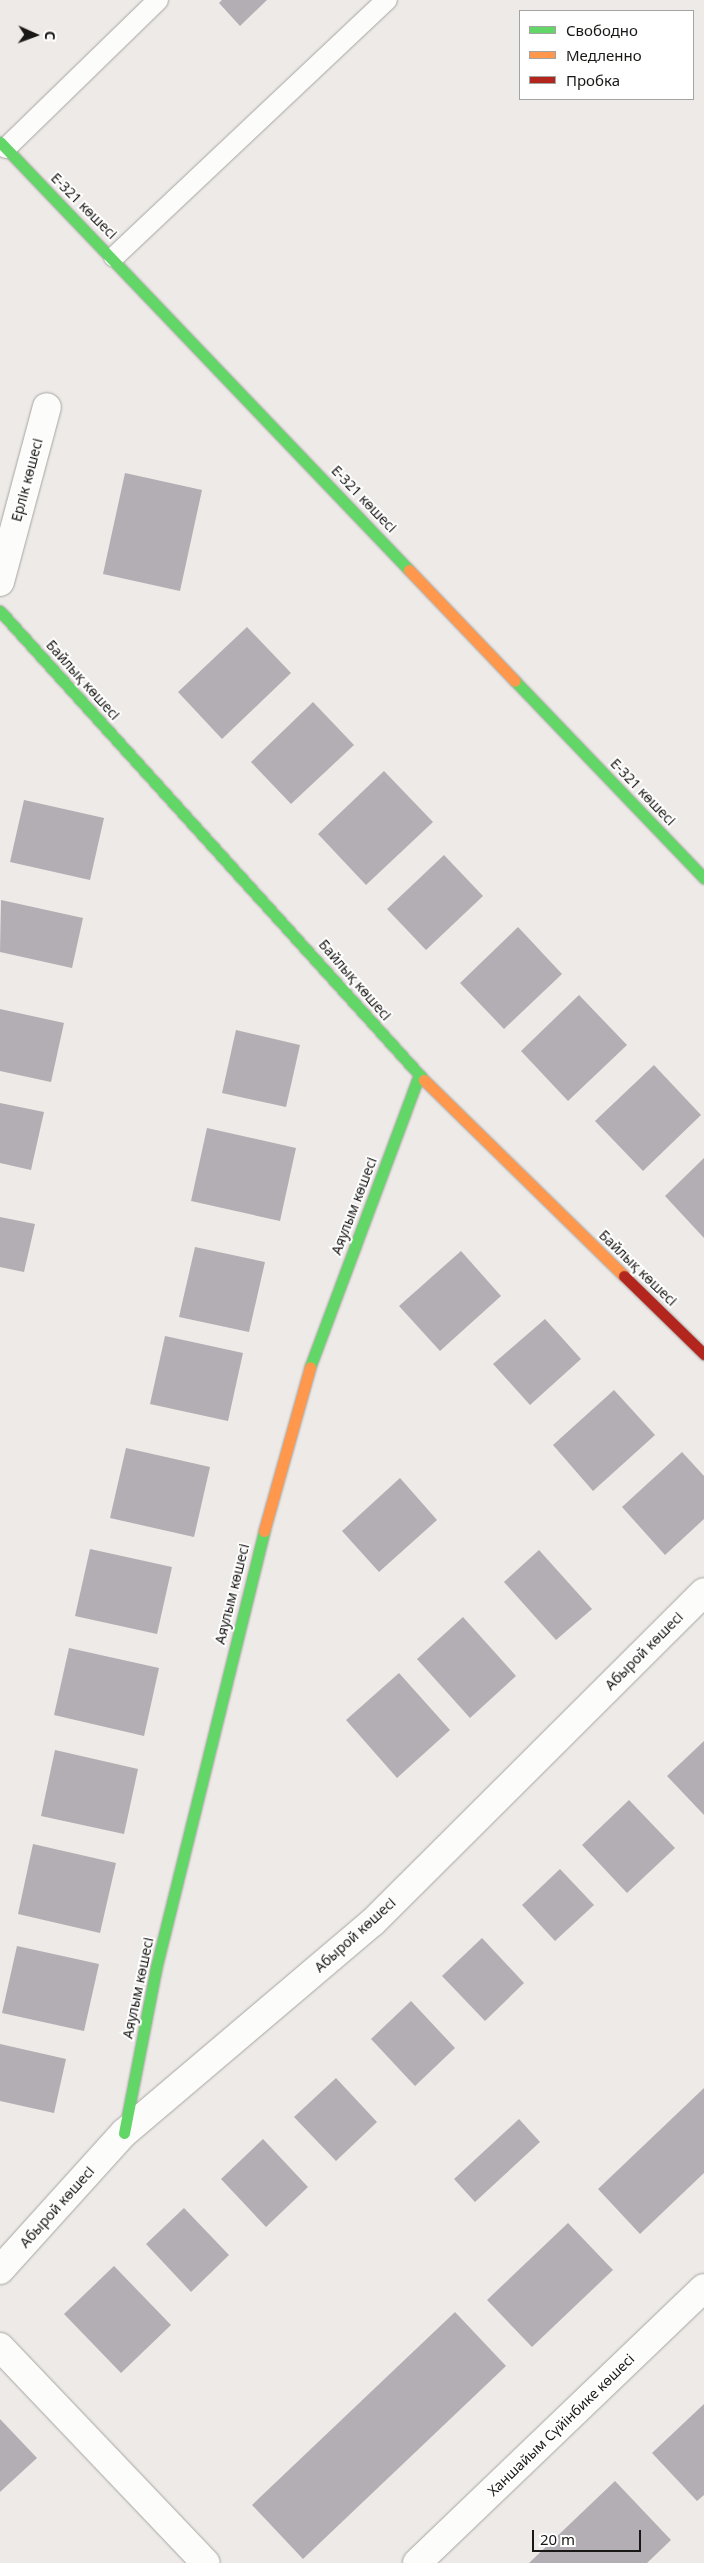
<!DOCTYPE html>
<meta charset="utf-8">
<style>
body{margin:0}
#map{position:relative;width:704px;height:2563px;overflow:hidden;background:#edeae7;font-family:"Noto Sans",sans-serif}
div>[style]{position:absolute}
.building>*{inset:0;background:#b2aeb3}
.roads{filter:drop-shadow(0 0 1px #a7a5a2) drop-shadow(0 0 1px #a7a5a2)}
.lane>*{height:20px;margin:-10px;padding:0 10px;transform-origin:10px;border-radius:10px;background:#fcfcfb}
.street>*{height:28px;margin:-14px;padding:0 14px;transform-origin:14px;border-radius:14px;background:#fcfcfb}
.fast>*{height:11px;margin:-5.5px;padding:0 5.5px;transform-origin:5.5px;border-radius:5.5px;background:#63d668}
.slow>*{height:11px;margin:-5.5px;padding:0 5.5px;transform-origin:5.5px;border-radius:5.5px;background:#ff974d}
.jam>*{height:11px;margin:-5.5px;padding:0 5.5px;transform-origin:5.5px;border-radius:5.5px;background:#b3261e}
span{translate:-50% -50%;white-space:nowrap;text-align:center;line-height:1.15;-webkit-text-stroke:4px #fff;paint-order:stroke}
.street-label{font-size:14px;color:#191816}
.legend{position:absolute;left:519px;top:10px;width:175px;height:90px;box-sizing:border-box;background:#fff;border:1px solid #a3a3a2;margin:0;padding:6px 9px;list-style:none;font-size:15px;color:#191816}
.legend li{display:flex;align-items:center;gap:10px;height:25px}
.legend b{width:25px;border:1px solid #a3a3a2}
.north{position:absolute;left:10px;top:10px;width:50px;height:50px;-webkit-text-stroke:4px #fff;paint-order:stroke;rotate:92deg;font-size:14px;font-weight:700;line-height:20px;text-align:center;color:#191816}
.north::after{content:'';display:block;margin:auto;width:18px;height:22px;background:#191816;clip-path:polygon(50% 0,100% 100%,50% 72%,0 100%)}
.scale{position:absolute;left:532px;top:2530px;width:109px;height:22px;box-sizing:border-box;border:2px solid #191816;border-top:0;padding-left:6px;font-size:15px;line-height:18px;white-space:nowrap;color:#191816;-webkit-text-stroke:4px #fff;paint-order:stroke}
</style>
<div id="map">
<div class="building">
<div style="clip-path:polygon(222px 0,267px 0,240px 26px,219px 3px)"></div>
<div style="clip-path:polygon(125px 473px,202px 490px,180px 591px,103px 574px)"></div>
<div style="clip-path:polygon(247px 627px,291px 673px,222px 739px,178px 692px)"></div>
<div style="clip-path:polygon(313px 702px,354px 745px,291px 804px,251px 762px)"></div>
<div style="clip-path:polygon(384px 771px,433px 822px,366px 885px,318px 834px)"></div>
<div style="clip-path:polygon(24px 800px,104px 818px,90px 880px,10px 862px)"></div>
<div style="clip-path:polygon(444px 855px,483px 896px,426px 950px,387px 909px)"></div>
<div style="clip-path:polygon(1px 900px,83px 918px,72px 968px,0 952px)"></div>
<div style="clip-path:polygon(518px 927px,562px 974px,504px 1029px,460px 983px)"></div>
<div style="clip-path:polygon(579px 995px,627px 1045px,568px 1101px,521px 1051px)"></div>
<div style="clip-path:polygon(0 1009px,64px 1023px,51px 1082px,0 1071px)"></div>
<div style="clip-path:polygon(236px 1030px,300px 1045px,286px 1107px,222px 1093px)"></div>
<div style="clip-path:polygon(654px 1065px,701px 1115px,643px 1171px,595px 1121px)"></div>
<div style="clip-path:polygon(0 1103px,44px 1112px,31px 1170px,0 1163px)"></div>
<div style="clip-path:polygon(207px 1128px,296px 1148px,280px 1221px,191px 1201px)"></div>
<div style="clip-path:polygon(704px 1158px,704px 1238px,665px 1196px)"></div>
<div style="clip-path:polygon(0 1217px,35px 1224px,24px 1272px,0 1267px)"></div>
<div style="clip-path:polygon(195px 1247px,265px 1262px,249px 1332px,179px 1317px)"></div>
<div style="clip-path:polygon(461px 1251px,501px 1296px,440px 1351px,399px 1306px)"></div>
<div style="clip-path:polygon(545px 1319px,581px 1359px,530px 1405px,493px 1364px)"></div>
<div style="clip-path:polygon(165px 1336px,243px 1353px,228px 1421px,150px 1404px)"></div>
<div style="clip-path:polygon(614px 1390px,655px 1435px,593px 1491px,553px 1445px)"></div>
<div style="clip-path:polygon(126px 1448px,210px 1467px,194px 1537px,110px 1518px)"></div>
<div style="clip-path:polygon(682px 1452px,704px 1476px,704px 1519px,665px 1555px,622px 1507px)"></div>
<div style="clip-path:polygon(400px 1478px,437px 1520px,379px 1572px,342px 1531px)"></div>
<div style="clip-path:polygon(90px 1549px,172px 1567px,157px 1634px,75px 1616px)"></div>
<div style="clip-path:polygon(539px 1550px,592px 1609px,556px 1640px,504px 1582px)"></div>
<div style="clip-path:polygon(463px 1617px,516px 1676px,470px 1718px,417px 1659px)"></div>
<div style="clip-path:polygon(69px 1648px,159px 1668px,144px 1736px,54px 1715px)"></div>
<div style="clip-path:polygon(399px 1673px,450px 1730px,397px 1778px,346px 1720px)"></div>
<div style="clip-path:polygon(704px 1741px,704px 1815px,667px 1776px)"></div>
<div style="clip-path:polygon(55px 1750px,138px 1769px,124px 1834px,41px 1816px)"></div>
<div style="clip-path:polygon(629px 1800px,675px 1848px,627px 1893px,582px 1845px)"></div>
<div style="clip-path:polygon(33px 1844px,116px 1863px,100px 1933px,18px 1914px)"></div>
<div style="clip-path:polygon(560px 1869px,594px 1905px,555px 1941px,522px 1905px)"></div>
<div style="clip-path:polygon(482px 1938px,524px 1983px,485px 2021px,442px 1976px)"></div>
<div style="clip-path:polygon(17px 1946px,99px 1964px,84px 2031px,2px 2013px)"></div>
<div style="clip-path:polygon(411px 2001px,455px 2048px,415px 2086px,371px 2039px)"></div>
<div style="clip-path:polygon(0 2044px,66px 2059px,54px 2113px,0 2101px)"></div>
<div style="clip-path:polygon(336px 2078px,377px 2122px,336px 2161px,294px 2117px)"></div>
<div style="clip-path:polygon(704px 2088px,704px 2173px,640px 2234px,598px 2189px)"></div>
<div style="clip-path:polygon(519px 2119px,540px 2142px,475px 2202px,454px 2179px)"></div>
<div style="clip-path:polygon(263px 2139px,308px 2187px,266px 2227px,221px 2179px)"></div>
<div style="clip-path:polygon(184px 2208px,229px 2255px,191px 2292px,146px 2244px)"></div>
<div style="clip-path:polygon(568px 2223px,613px 2270px,532px 2347px,487px 2300px)"></div>
<div style="clip-path:polygon(114px 2266px,171px 2325px,121px 2373px,64px 2314px)"></div>
<div style="clip-path:polygon(455px 2312px,506px 2366px,303px 2559px,252px 2505px)"></div>
<div style="clip-path:polygon(704px 2404px,704px 2495px,697px 2501px,652px 2453px)"></div>
<div style="clip-path:polygon(0 2419px,37px 2458px,0 2492px)"></div>
<div style="clip-path:polygon(615px 2481px,671px 2540px,647px 2563px,529px 2563px)"></div>
</div>
<div class="roads">
<div class="lane">
<div style="left:6px;top:148px;width:212px;rotate:-44.2deg"></div>
<div style="left:114px;top:257px;width:375px;rotate:-43.3deg"></div>
</div>
<div class="street">
<div style="left:0;top:582px;width:181px;rotate:-75deg"></div>
<div style="left:0;top:2270px;width:185px;rotate:-47.9deg"></div>
<div style="left:124px;top:2133px;width:326px;rotate:-40.3deg"></div>
<div style="left:373px;top:1922px;width:467px;rotate:-44.9deg"></div>
<div style="left:0;top:2347px;width:298px;rotate:46.4deg"></div>
<div style="left:417px;top:2563px;width:397px;rotate:-43.8deg"></div>
</div>
<div class="fast">
<div style="left:0;top:142px;width:592px;rotate:46.3deg"></div>
<div style="left:0;top:611px;width:632px;rotate:47.88deg"></div>
<div style="left:515px;top:681px;width:273px;rotate:46.2deg"></div>
<div style="left:310px;top:1367px;width:311px;rotate:-69.5deg"></div>
<div style="left:124px;top:2133px;width:168px;rotate:-79deg"></div>
<div style="left:156px;top:1968px;width:450px;rotate:-76.1deg"></div>
</div>
<div class="slow">
<div style="left:409px;top:570px;width:153px;rotate:46.3deg"></div>
<div style="left:424px;top:1080px;width:280px;rotate:44.4deg"></div>
<div style="left:264px;top:1531px;width:170px;rotate:-74.3deg"></div>
</div>
<div class="jam">
<div style="left:624px;top:1276px;width:112px;rotate:44.3deg"></div>
</div>
</div>
<div class="street-label">
<span style="left:84px;top:206px;rotate:45deg">Е-321 көшесі</span>
<span style="left:27px;top:480px;rotate:-75deg">Ерлік көшесі</span>
<span style="left:364px;top:499px;rotate:46deg">Е-321 көшесі</span>
<span style="left:83px;top:680px;rotate:48deg">Байлық көшесі</span>
<span style="left:643px;top:792px;rotate:46deg">Е-321 көшесі</span>
<span style="left:355px;top:980px;rotate:49deg">Байлық көшесі</span>
<span style="left:354px;top:1206px;rotate:-69deg">Аяулым көшесі</span>
<span style="left:638px;top:1268px;rotate:44deg">Байлық көшесі</span>
<span style="left:232px;top:1594px;rotate:-76deg">Аяулым көшесі</span>
<span style="left:644px;top:1651px;rotate:-45deg">Абырой көшесі</span>
<span style="left:355px;top:1935px;rotate:-42deg">Абырой көшесі</span>
<span style="left:138px;top:1988px;rotate:-78deg">Аяулым көшесі</span>
<span style="left:57px;top:2207px;rotate:-48deg">Абырой көшесі</span>
<span style="left:561px;top:2425px;rotate:-44deg">Ханшайым Сүйінбике көшесі</span>
</div>
<ul class="legend">
<li><b style="height:6px;background:#63d668"></b>Свободно</li>
<li><b style="height:6px;background:#ff974d"></b>Медленно</li>
<li><b style="height:6px;background:#b3261e"></b>Пробка</li>
</ul>
<div class="north">С</div>
<div class="scale">20 m</div>
</div>
